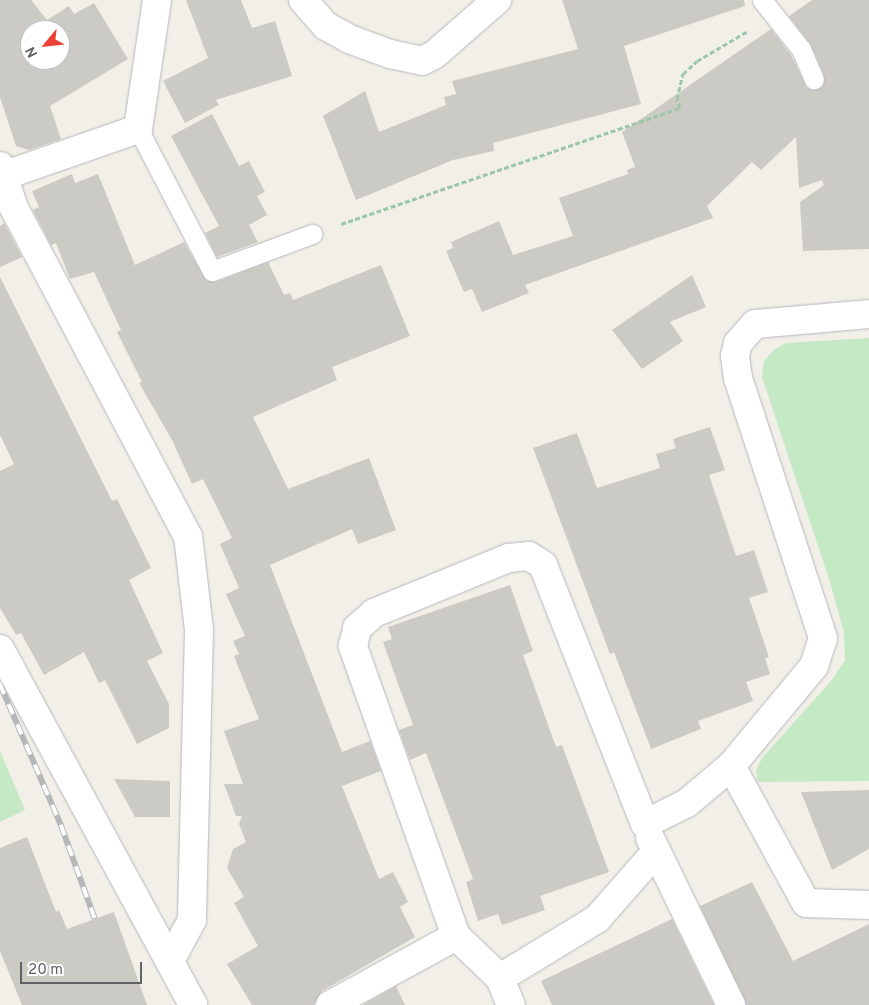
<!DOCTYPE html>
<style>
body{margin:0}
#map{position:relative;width:869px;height:1005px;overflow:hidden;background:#f1efe8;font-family:Overpass,sans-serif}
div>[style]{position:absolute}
.green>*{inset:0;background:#c5e8c5}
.building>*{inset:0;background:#cccac5}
.path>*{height:3px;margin-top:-1.5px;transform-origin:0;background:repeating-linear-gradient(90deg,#9cc7a9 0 5px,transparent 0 7.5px)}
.roads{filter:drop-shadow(0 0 1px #b5b8bc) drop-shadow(0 0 1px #b5b8bc)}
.lane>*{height:19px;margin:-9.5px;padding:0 9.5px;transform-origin:9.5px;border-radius:9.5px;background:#fff}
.street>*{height:28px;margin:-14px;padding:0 14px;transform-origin:14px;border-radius:14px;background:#fff}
.secondary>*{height:28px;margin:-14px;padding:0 14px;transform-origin:14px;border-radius:14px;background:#fff}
.rail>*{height:5.5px;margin-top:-2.75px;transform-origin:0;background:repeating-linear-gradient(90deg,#fff 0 11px,#b6b7b8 0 22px);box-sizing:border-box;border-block:1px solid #b6b7b8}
span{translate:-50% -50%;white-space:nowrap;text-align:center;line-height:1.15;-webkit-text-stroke:4.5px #fff;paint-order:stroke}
.north{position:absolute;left:20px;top:20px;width:50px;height:50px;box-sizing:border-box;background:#fff;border:1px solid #bfc1c3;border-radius:50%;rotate:242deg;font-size:14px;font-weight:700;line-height:20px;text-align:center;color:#5f6368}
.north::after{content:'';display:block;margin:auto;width:18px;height:22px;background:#ea4335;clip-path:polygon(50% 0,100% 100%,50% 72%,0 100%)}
.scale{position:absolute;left:20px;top:962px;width:122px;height:22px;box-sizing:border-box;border:2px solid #5f6368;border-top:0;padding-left:6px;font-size:15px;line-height:18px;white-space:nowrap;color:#5f6368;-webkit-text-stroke:4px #fff;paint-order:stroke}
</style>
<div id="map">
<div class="green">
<div style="clip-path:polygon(869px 338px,869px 781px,758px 782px,756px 771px,762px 758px,831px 681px,845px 660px,844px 633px,830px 582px,762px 377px,764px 361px,775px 349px,786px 343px)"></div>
<div style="clip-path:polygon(0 751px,25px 810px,0 822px)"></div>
</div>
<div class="building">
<div style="clip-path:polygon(evenodd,0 0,31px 0,47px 20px,69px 6px,74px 14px,94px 3px,128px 59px,50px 106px,61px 139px,29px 150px,16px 146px,0 97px,0 0,30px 30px,60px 30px,60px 60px,30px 60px,30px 30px)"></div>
<div style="clip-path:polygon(186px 0,241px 0,252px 28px,275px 21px,292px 76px,216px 100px,219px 105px,185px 123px,163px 81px,208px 58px)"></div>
<div style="clip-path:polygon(562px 0,744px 0,745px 6px,624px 46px,641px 104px,493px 143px,494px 151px,453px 160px,356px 200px,323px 116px,365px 91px,379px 132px,446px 105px,444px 97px,456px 94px,452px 81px,578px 49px)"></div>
<div style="clip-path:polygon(812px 0,869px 0,869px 249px,803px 251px,800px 202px,824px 185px,822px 180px,799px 188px,796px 137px,761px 170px,752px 162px,707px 206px,713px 218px,525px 285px,529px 293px,482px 312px,472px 289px,464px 292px,446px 251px,453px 248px,451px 242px,499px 221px,513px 255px,573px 236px,559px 198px,628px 174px,627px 170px,635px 167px,622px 132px,771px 29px,791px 55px,807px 88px,813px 90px,823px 86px,824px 75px,811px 45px,789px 16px)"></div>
<div style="clip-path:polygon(212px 114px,239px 166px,249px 161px,265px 192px,257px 196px,267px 215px,249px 225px,258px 242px,217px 257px,205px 233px,219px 226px,171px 136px)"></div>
<div style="clip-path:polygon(72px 174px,75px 183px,98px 174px,135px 265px,184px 242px,206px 280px,216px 282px,268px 262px,284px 295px,290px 293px,293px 300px,381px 265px,410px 336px,332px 367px,337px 380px,253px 417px,288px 489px,369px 458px,396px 530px,358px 544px,352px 529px,270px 565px,342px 752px,370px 741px,381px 771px,342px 786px,379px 879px,393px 872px,408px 902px,400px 907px,415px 937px,322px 991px,314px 1005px,252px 1005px,227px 964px,258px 946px,234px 903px,244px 897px,227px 868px,233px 849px,246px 842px,239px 824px,242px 816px,236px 816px,224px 784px,243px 784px,224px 731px,259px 719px,234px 656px,239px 654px,233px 641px,245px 636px,226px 594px,239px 588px,220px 544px,232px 538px,203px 479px,192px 484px,172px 440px,139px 383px,142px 382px,117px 332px,121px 330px,94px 272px,70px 279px,56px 243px,51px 245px,33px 210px,39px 207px,32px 191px)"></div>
<div style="clip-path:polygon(4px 223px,22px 257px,0 267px,0 226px)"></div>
<div style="clip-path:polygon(692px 275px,706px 307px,670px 322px,683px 341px,642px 369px,612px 330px)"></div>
<div style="clip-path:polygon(0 277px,112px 501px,117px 499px,151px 568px,129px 580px,163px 653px,147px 661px,169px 704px,169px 728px,137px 744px,105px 680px,99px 683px,84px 652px,44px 675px,21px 633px,16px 635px,0 608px,0 471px,14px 464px,0 435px)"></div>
<div style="clip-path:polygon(710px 427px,725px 470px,709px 475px,736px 556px,754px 550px,768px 592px,749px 598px,769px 657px,765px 658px,770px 674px,746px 682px,753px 701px,698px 721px,701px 729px,651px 749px,614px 652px,610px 654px,533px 448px,577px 433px,597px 488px,660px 468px,656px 454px,676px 448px,673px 439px)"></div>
<div style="clip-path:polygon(510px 585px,533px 651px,523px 655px,556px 747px,562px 745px,609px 872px,540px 896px,545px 910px,502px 925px,498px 914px,478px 921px,466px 882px,473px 879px,426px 753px,410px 760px,399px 730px,413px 725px,383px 642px,392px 639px,388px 627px)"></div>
<div style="clip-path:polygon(114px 779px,170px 781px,170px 817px,135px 817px)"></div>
<div style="clip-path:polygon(869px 790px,869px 849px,832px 870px,801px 792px)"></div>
<div style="clip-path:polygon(27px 837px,56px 912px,59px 910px,67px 929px,114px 912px,147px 1005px,22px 1005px,0 951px,0 848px)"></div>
<div style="clip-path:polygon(752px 882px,793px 961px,869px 924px,869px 1005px,746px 1005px,700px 906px)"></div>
<div style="clip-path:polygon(672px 919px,714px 1005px,552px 1005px,541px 981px)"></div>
<div style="clip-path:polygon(396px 986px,405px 1005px,363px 1005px)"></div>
</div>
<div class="path">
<div style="left:341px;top:224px;width:358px;rotate:-18.9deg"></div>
<div style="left:680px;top:108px;width:9px;rotate:-108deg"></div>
<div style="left:677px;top:99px;width:26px;rotate:-77deg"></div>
<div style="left:683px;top:74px;width:19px;rotate:-43deg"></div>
<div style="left:697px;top:61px;width:59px;rotate:-30.5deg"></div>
</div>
<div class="roads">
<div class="lane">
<div style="left:762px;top:0;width:63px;rotate:51.5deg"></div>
<div style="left:801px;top:49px;width:33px;rotate:67deg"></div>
<div style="left:138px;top:129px;width:160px;rotate:62.5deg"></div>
<div style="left:212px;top:271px;width:107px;rotate:-20.3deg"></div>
</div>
<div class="street">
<div style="left:303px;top:0;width:35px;rotate:49deg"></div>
<div style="left:326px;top:26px;width:26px;rotate:29deg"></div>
<div style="left:349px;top:39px;width:44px;rotate:20.1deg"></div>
<div style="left:390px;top:54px;width:33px;rotate:12deg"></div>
<div style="left:422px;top:61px;width:13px;rotate:-27deg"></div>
<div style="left:434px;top:55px;width:84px;rotate:-41.1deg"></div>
<div style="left:0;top:166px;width:44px;rotate:71.6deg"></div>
<div style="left:14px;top:208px;width:371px;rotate:62.1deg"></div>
<div style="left:188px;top:536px;width:95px;rotate:83.3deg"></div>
<div style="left:199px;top:630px;width:290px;rotate:91.4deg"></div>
<div style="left:192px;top:920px;width:47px;rotate:118.2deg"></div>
<div style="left:0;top:177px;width:146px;rotate:-19.2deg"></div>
<div style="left:138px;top:129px;width:130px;rotate:-81.6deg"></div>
<div style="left:731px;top:766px;width:156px;rotate:61.3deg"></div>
<div style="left:806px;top:903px;width:63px;rotate:1.8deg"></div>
<div style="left:650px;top:838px;width:186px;rotate:64.1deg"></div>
<div style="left:456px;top:936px;width:61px;rotate:43.7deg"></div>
<div style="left:500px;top:978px;width:29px;rotate:68deg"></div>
<div style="left:500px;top:978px;width:114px;rotate:-31.3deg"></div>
<div style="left:597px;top:919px;width:88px;rotate:-48.7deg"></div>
</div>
<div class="secondary">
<div style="left:0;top:649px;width:405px;rotate:61.5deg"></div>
<div style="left:330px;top:1005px;width:144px;rotate:-28.7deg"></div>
<div style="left:456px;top:936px;width:308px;rotate:-109.6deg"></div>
<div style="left:353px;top:646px;width:18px;rotate:-77deg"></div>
<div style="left:357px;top:628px;width:23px;rotate:-41deg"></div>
<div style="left:374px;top:613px;width:146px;rotate:-22.2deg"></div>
<div style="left:509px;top:558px;width:20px;rotate:-6deg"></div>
<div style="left:529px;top:556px;width:17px;rotate:33deg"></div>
<div style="left:543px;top:565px;width:278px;rotate:68.5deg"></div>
<div style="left:645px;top:824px;width:47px;rotate:-26.6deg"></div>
<div style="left:687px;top:803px;width:57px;rotate:-40.1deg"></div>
<div style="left:731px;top:766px;width:130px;rotate:-50.3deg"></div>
<div style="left:814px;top:666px;width:29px;rotate:-72deg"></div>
<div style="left:823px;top:638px;width:274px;rotate:-108.1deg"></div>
<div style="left:738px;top:378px;width:22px;rotate:-98deg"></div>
<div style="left:735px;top:356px;width:13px;rotate:-77deg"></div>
<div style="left:738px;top:343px;width:25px;rotate:-48deg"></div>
<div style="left:755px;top:324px;width:114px;rotate:-5deg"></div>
</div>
</div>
<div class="rail">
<div style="left:0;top:684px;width:154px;rotate:66.6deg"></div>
<div style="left:61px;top:825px;width:100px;rotate:70.1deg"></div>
</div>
<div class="north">N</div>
<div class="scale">20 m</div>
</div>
